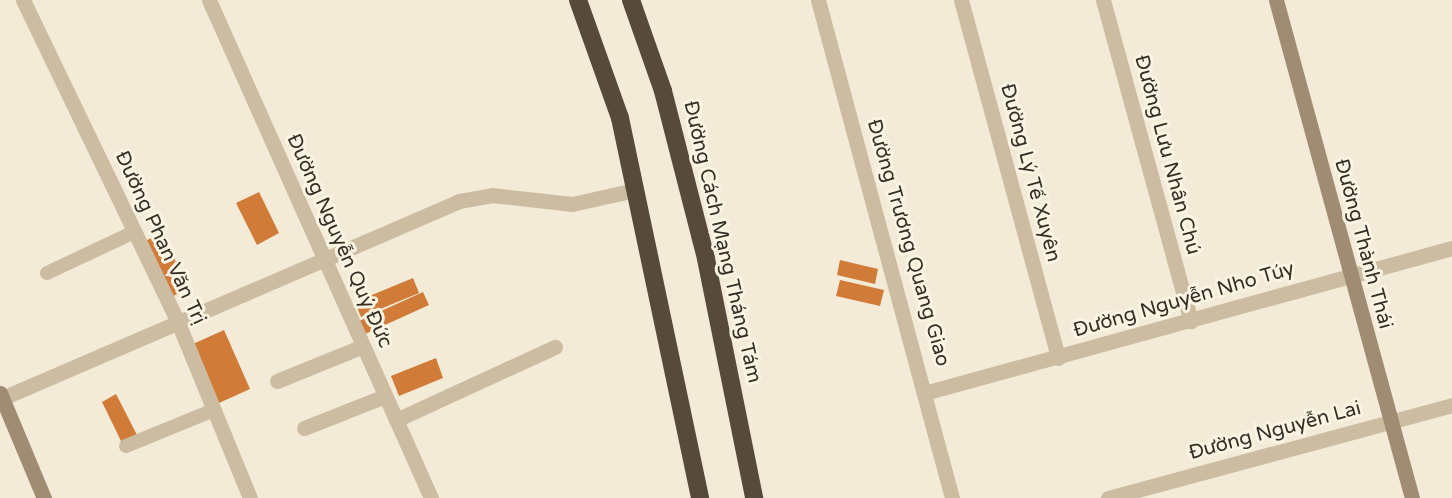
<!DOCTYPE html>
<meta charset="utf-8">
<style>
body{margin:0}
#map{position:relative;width:1452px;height:498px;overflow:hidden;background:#f3ebd7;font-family:"Varela Round",sans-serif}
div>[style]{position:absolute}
.building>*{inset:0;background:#d07b38}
.lane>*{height:14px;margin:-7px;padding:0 7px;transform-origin:7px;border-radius:7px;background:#ccbda2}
.street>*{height:15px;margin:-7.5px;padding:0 7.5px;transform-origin:7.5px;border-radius:7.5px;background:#ccbda2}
.secondary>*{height:15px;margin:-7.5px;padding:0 7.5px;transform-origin:7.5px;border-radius:7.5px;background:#9f8c73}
.highway>*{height:18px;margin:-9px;padding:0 9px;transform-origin:9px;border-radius:9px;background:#574a3b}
span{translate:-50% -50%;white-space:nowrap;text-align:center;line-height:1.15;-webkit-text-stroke:6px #faf4e3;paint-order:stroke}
.street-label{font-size:20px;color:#362e25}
</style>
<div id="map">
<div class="building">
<div style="clip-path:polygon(259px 192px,279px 233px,257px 245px,236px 203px)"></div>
<div style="clip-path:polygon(163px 233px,188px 289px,171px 297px,145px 241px)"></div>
<div style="clip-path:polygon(840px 260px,878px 269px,875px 284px,837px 275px)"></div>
<div style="clip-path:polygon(413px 278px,419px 293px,361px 317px,355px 302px)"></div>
<div style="clip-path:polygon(840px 280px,884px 290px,880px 306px,836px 296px)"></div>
<div style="clip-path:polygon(423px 292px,429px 305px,365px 334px,359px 321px)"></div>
<div style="clip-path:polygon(224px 330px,250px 389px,219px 403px,193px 344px)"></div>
<div style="clip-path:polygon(436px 358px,443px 378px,399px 396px,391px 376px)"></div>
<div style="clip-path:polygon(116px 394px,137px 435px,122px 443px,102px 402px)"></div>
</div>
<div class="lane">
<div style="left:47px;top:273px;width:96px;rotate:-25.2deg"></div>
<div style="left:126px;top:446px;width:95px;rotate:-22.2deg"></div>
</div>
<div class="street">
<div style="left:23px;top:0;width:355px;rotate:64.3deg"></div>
<div style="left:177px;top:320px;width:192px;rotate:67.7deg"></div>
<div style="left:209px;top:0;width:545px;rotate:65.97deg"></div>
<div style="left:818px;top:0;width:516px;rotate:74.94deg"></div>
<div style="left:961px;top:0;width:371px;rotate:74.8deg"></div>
<div style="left:1103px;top:0;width:333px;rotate:74.7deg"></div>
<div style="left:277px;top:381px;width:93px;rotate:-22.1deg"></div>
<div style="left:928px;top:392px;width:543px;rotate:-15.37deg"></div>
<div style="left:0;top:399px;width:500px;rotate:-23.3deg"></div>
<div style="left:459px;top:201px;width:34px;rotate:-10deg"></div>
<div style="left:492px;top:195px;width:81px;rotate:6.4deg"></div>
<div style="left:572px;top:204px;width:65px;rotate:-12.5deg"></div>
<div style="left:396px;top:420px;width:175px;rotate:-24.7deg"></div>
<div style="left:304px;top:428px;width:87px;rotate:-21.6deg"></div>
<div style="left:1108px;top:498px;width:356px;rotate:-15.1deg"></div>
</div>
<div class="secondary">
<div style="left:1276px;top:0;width:516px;rotate:74.73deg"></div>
<div style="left:0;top:393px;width:114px;rotate:67.3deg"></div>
</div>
<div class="highway">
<div style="left:578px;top:0;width:125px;rotate:70.4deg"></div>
<div style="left:620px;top:118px;width:388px;rotate:78.1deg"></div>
<div style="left:631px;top:0;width:96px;rotate:70.6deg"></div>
<div style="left:663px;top:91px;width:173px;rotate:75.6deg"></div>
<div style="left:706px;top:259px;width:244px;rotate:78.6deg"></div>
</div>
<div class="street-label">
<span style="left:1167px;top:155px;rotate:75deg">Đường Lưu Nhân Chú</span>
<span style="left:1030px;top:173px;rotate:75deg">Đường Lý Tế Xuyên</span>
<span style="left:160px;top:238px;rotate:65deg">Đường Phan Văn Trị</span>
<span style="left:339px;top:241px;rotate:66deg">Đường Nguyễn Quý Đức</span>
<span style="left:722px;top:242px;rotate:77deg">Đường Cách Mạng Tháng Tám</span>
<span style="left:908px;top:243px;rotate:74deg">Đường Trương Quang Giao</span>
<span style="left:1363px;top:244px;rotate:75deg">Đường Thành Thái</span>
<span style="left:1184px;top:300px;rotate:-16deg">Đường Nguyễn Nho Túy</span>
<span style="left:1275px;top:431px;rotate:-15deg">Đường Nguyễn Lai</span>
</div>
</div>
